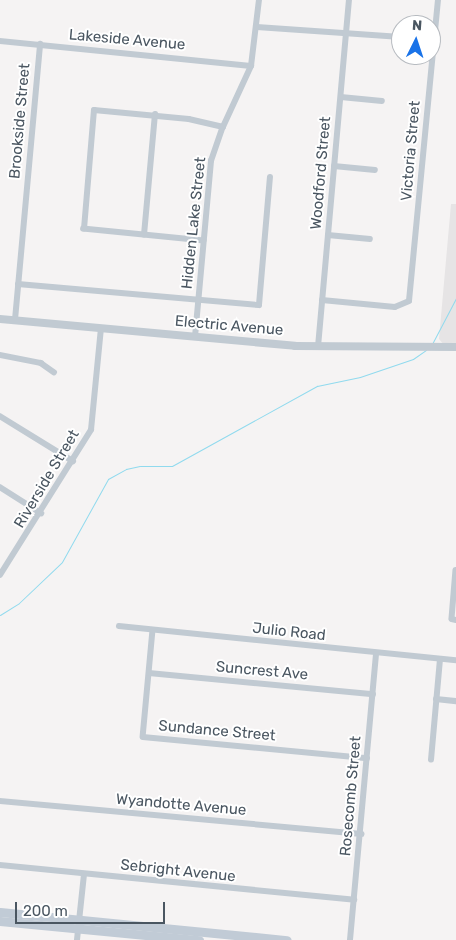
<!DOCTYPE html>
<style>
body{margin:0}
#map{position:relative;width:456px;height:940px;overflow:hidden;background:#f5f3f3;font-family:Rubik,sans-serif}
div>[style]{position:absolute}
.education>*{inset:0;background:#e6e4e5}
.stream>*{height:1px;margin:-0.5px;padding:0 0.5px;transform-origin:0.5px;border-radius:0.5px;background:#90daee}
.minor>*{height:5.5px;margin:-2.75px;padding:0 2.75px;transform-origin:2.75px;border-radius:2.75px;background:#c1cad2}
.tertiary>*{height:8px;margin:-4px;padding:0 4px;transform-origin:4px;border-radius:4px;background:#c1cad2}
.secondary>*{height:9px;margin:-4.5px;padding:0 4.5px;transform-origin:4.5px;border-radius:4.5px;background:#c1cbd6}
span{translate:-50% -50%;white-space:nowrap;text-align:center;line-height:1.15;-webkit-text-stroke:4px #fff;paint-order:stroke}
.street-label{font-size:15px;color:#4a5661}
.north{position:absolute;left:391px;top:15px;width:50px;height:50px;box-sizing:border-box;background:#fff;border:1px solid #b7bbc0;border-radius:50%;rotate:4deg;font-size:14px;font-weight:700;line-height:20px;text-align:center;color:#4a5661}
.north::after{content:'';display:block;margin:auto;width:18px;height:22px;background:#1a73e8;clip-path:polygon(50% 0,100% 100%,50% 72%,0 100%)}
.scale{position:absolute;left:15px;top:902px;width:150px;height:22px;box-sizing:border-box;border:2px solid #4a5661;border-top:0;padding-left:6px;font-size:15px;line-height:18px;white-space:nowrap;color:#4a5661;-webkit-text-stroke:4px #fff;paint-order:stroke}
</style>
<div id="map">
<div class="education">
<div style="clip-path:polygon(451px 204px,456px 204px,456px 347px,445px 346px,439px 339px)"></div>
</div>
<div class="stream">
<div style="left:432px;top:344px;width:52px;rotate:-62.4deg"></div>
<div style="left:0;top:615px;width:22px;rotate:-32deg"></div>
<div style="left:19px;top:603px;width:59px;rotate:-43.6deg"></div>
<div style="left:62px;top:562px;width:95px;rotate:-61deg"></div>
<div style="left:108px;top:479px;width:21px;rotate:-29deg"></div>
<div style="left:126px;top:469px;width:14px;rotate:-12deg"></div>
<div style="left:140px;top:466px;width:32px"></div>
<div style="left:172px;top:466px;width:166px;rotate:-28.9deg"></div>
<div style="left:317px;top:386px;width:44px;rotate:-11.8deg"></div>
<div style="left:360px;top:377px;width:56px;rotate:-18.8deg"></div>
<div style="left:413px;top:359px;width:16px;rotate:-35deg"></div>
</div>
<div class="minor">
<div style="left:257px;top:27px;width:144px;rotate:4deg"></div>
<div style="left:0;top:41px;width:252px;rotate:5.7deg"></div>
<div style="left:341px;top:97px;width:41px;rotate:5.6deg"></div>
<div style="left:334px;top:166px;width:41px;rotate:5.6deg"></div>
<div style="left:144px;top:235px;width:121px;rotate:-84.8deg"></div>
<div style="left:328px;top:235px;width:42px;rotate:5.4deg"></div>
<div style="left:204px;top:241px;width:121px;rotate:-174.3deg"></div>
<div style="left:84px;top:229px;width:119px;rotate:-85.2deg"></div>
<div style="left:94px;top:110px;width:95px;rotate:5.4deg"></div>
<div style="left:189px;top:119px;width:35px;rotate:13deg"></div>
<div style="left:18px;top:284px;width:242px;rotate:5deg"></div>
<div style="left:259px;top:305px;width:128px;rotate:-85.1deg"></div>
<div style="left:322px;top:300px;width:73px;rotate:5.5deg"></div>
<div style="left:395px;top:307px;width:15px;rotate:-23deg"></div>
<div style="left:409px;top:301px;width:302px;rotate:-84.5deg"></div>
<div style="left:15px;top:320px;width:277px;rotate:-84.8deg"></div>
<div style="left:195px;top:337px;width:177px;rotate:-84.8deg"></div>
<div style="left:211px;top:161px;width:36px;rotate:-71deg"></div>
<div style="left:223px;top:127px;width:67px;rotate:-65.3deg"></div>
<div style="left:251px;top:66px;width:66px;rotate:-83.1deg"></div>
<div style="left:318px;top:347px;width:348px;rotate:-84.9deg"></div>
<div style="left:0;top:355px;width:42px;rotate:11deg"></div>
<div style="left:41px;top:363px;width:16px;rotate:35deg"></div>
<div style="left:0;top:416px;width:86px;rotate:31.7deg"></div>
<div style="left:0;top:487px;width:49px;rotate:32.4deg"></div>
<div style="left:456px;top:570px;width:49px;rotate:94.7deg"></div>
<div style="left:452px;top:619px;width:4px;rotate:14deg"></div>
<div style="left:0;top:575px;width:171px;rotate:-57.9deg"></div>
<div style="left:91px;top:430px;width:102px;rotate:-84.4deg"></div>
<div style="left:119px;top:626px;width:339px;rotate:5.8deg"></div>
<div style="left:153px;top:630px;width:107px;rotate:95.3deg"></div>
<div style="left:143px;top:737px;width:225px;rotate:5.4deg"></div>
<div style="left:149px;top:673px;width:225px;rotate:5.4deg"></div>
<div style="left:436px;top:699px;width:20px;rotate:6deg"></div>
<div style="left:431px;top:760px;width:101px;rotate:-84.9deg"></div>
<div style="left:0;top:801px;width:363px;rotate:5.2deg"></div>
<div style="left:0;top:865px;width:356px;rotate:5.6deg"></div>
<div style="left:77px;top:940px;width:66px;rotate:-83.9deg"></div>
<div style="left:350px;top:940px;width:287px;rotate:-84.8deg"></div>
</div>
<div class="tertiary">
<div style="left:0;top:319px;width:296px;rotate:5.2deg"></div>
<div style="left:295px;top:346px;width:161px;rotate:0.4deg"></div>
</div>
<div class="secondary">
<div style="left:0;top:912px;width:288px;rotate:5.6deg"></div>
<div style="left:0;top:921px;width:200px;rotate:5.5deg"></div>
</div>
<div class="street-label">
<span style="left:127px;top:40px;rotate:5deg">Lakeside Avenue</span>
<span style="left:20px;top:121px;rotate:-85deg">Brookside Street</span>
<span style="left:411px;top:151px;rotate:-85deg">Victoria Street</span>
<span style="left:321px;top:173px;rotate:-85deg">Woodford Street</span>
<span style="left:194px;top:223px;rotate:-84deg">Hidden Lake Street</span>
<span style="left:229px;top:326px;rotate:5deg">Electric Avenue</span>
<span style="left:47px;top:479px;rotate:-59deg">Riverside Street</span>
<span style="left:289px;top:632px;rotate:6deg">Julio Road</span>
<span style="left:262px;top:671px;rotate:5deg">Suncrest Ave</span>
<span style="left:217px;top:731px;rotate:5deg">Sundance Street</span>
<span style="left:351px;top:796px;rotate:-85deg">Rosecomb Street</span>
<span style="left:181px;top:805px;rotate:5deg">Wyandotte Avenue</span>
<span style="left:178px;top:871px;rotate:6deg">Sebright Avenue</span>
</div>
<div class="north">N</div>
<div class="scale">200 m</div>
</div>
